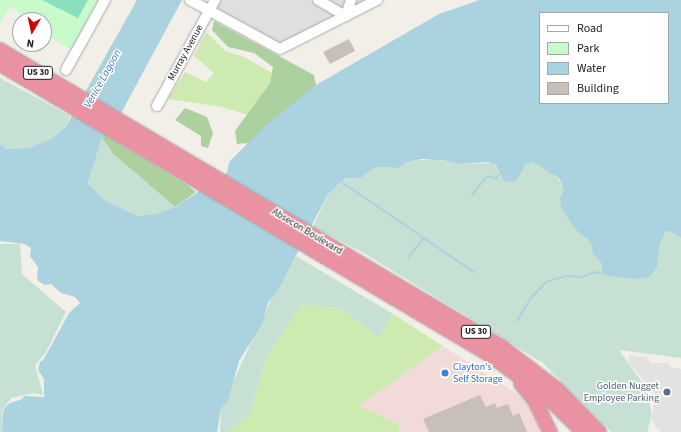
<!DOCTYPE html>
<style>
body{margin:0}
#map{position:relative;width:681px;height:432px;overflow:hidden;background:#f2efe9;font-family:"Source Sans 3",sans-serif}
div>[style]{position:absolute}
.residential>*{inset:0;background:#e0dfdf}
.commercial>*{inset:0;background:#f2dad9}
.grass>*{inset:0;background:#cdebb0}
.forest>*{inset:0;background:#add19e}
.wetland>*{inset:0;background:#c6e0d4}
.park>*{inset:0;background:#c8facc}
.pitch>*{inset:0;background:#88e0be}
.parking>*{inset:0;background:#e2e2e2}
.water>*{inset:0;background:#aad3df}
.stream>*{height:2px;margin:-1px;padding:0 1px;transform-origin:1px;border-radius:1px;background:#aad3df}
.building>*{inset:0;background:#c7bfb8}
.roads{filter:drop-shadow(0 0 1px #a9a9a9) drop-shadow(0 0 1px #a9a9a9)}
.minor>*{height:10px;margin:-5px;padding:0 5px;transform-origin:5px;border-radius:5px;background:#fff}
.highway>*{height:14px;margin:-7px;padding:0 7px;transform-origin:7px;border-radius:7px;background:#e892a2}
.dots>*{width:11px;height:11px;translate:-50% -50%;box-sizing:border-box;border:2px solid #fff;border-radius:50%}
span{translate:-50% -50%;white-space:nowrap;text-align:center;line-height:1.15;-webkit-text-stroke:3px #fff;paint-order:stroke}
.shield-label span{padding:1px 3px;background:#fff;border:1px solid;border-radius:3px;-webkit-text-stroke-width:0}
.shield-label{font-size:9px;color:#222;font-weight:700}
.street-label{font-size:10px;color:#222}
.shop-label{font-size:10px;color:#366cbe}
.left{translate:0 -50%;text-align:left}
.service-label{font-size:10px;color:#4e5e75}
.right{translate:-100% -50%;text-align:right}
.water-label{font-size:11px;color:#4a7aab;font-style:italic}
.legend{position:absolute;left:539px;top:12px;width:130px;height:92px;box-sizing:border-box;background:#fff;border:1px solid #a7a7a7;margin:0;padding:5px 7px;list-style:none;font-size:12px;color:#222}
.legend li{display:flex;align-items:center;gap:8px;height:20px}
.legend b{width:20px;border:1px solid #a7a7a7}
.north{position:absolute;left:12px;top:12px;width:40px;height:40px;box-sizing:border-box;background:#fff;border:1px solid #a7a7a7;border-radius:50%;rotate:189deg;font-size:11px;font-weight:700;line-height:16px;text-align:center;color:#222}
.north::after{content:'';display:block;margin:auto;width:14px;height:18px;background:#d40000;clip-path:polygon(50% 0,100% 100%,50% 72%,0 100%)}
</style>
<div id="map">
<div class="residential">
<div style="clip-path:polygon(215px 0,377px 0,284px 48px,209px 10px)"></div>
</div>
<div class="commercial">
<div style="clip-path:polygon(443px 346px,527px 400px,545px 432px,399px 432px,399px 424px,358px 406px)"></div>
</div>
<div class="grass">
<div style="clip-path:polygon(206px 32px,225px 51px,244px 57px,272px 73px,270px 83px,248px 115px,222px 107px,168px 99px,185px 72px,206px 82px,214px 73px,194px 56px)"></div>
<div style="clip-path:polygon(302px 304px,343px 309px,378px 338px,393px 314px,443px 346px,359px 406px,399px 424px,399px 432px,229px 432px,250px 414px,266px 357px)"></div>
</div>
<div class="forest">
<div style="clip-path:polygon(214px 21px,314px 75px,316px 85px,249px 143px,237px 144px,235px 131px,270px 83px,273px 67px,254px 53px,228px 47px,212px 30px)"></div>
<div style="clip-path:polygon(185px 108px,207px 117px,213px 133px,208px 148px,201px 146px,201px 136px,175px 120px)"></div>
<div style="clip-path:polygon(105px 135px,186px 184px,196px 192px,175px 207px,113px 154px,102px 138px)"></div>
</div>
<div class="wetland">
<div style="clip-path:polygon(0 78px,70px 116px,65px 128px,53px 138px,29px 148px,7px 149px,0 144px)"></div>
<div style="clip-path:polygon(102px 138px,113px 154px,175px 207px,155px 214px,138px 216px,104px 200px,88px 183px)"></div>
<div style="clip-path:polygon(436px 159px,457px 164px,492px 163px,498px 168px,501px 177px,510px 182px,516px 181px,521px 170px,530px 161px,553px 174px,558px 178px,564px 190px,561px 208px,574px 228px,591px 243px,595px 257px,602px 264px,602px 275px,619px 277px,657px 266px,660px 244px,666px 231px,671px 232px,681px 238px,681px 358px,619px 350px,646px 388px,652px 415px,647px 432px,611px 432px,543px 363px,364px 253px,313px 227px,328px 194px,349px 176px,359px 178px,374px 167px,394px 168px,411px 161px)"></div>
<div style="clip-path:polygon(0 244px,20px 244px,22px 274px,66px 312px,45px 354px,35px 365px,43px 395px,34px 393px,11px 398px,2px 411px,2px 432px,0 432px)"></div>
<div style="clip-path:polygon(296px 256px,393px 314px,378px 338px,343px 309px,302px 304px,266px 357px,250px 414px,229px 432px,220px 432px,221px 408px,273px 296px)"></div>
</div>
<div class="park">
<div style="clip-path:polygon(0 0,98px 0,72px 50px,44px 34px,44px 20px,31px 20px,10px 7px,0 23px)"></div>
</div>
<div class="pitch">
<div style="clip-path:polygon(42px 0,88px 0,78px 18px)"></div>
</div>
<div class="parking">
<div style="clip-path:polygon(629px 356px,647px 357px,651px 363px,669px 363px,670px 367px,681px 369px,681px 432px,661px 432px,655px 425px,652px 420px,655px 394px,629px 363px)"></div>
</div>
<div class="water">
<div style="clip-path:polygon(evenodd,137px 0,182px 0,112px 130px,102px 138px,88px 183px,104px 200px,138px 216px,155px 214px,175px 207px,227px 173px,229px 162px,264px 127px,316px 85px,439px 14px,480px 0,681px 0,681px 238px,671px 232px,666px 231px,660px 244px,657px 267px,649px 277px,632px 279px,602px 275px,602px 264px,593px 254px,591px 243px,574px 228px,561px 208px,560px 198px,564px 190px,559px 178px,532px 162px,525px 165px,516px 181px,511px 182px,504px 181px,496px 165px,488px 162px,457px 164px,442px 160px,422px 159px,407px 162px,397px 168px,374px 167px,361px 178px,346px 178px,328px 194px,277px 292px,268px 303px,262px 324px,239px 361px,228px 400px,221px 408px,217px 432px,2px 432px,3px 411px,8px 404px,22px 399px,24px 396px,44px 397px,44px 379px,38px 370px,40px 362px,44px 359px,69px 313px,80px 303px,75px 297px,61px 293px,51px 284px,45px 285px,37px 280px,38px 267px,30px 256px,31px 248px,24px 244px,0 241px,0 144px,7px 149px,29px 148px,53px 138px,65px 128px,137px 0,540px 13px,668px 13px,668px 103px,540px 103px,540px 13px)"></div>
</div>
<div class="stream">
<div style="left:343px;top:183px;width:158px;rotate:34.2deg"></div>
<div style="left:472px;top:195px;width:22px;rotate:-51deg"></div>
<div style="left:486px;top:178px;width:6px;rotate:-18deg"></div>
<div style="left:492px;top:176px;width:4px;rotate:45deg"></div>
<div style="left:495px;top:179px;width:7px;rotate:-45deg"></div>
<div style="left:408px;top:258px;width:24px;rotate:-52deg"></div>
<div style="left:517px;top:321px;width:26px;rotate:-59deg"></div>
<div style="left:530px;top:299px;width:23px;rotate:-47deg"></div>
<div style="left:546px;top:282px;width:21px;rotate:-17deg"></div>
<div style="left:566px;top:276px;width:16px;rotate:4deg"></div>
<div style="left:582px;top:277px;width:15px;rotate:-20deg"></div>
<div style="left:596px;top:272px;width:4px;rotate:14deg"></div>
</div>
<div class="building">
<div style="clip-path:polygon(349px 39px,355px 51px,330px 64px,323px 52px)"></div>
<div style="clip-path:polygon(480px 395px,486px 407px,495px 403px,497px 408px,508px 404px,513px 416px,519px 413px,527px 432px,429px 432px,423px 419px)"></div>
</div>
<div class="roads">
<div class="minor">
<div style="left:190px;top:0;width:102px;rotate:28.6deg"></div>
<div style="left:280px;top:49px;width:109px;rotate:-26.8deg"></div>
<div style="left:318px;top:0;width:32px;rotate:30deg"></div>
<div style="left:346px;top:16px;width:17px;rotate:-73deg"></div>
<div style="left:66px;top:70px;width:80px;rotate:-60.9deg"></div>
<div style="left:157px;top:106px;width:121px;rotate:-61.3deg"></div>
</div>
<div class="highway">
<div style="left:0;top:50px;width:585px;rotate:30.64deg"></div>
<div style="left:503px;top:348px;width:69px;rotate:37.4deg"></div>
<div style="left:558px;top:390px;width:59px;rotate:45.7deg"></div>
<div style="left:0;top:64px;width:570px;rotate:30.71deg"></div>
<div style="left:490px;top:355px;width:69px;rotate:36.2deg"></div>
<div style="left:546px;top:396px;width:52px;rotate:44.2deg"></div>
<div style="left:521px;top:384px;width:20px;rotate:49deg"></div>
<div style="left:534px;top:399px;width:37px;rotate:64deg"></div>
</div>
</div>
<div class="dots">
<div style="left:445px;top:373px;background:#3f7fe0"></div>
<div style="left:667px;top:392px;background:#5c6f8a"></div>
</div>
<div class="shield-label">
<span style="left:38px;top:73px">US 30</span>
<span style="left:476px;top:332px">US 30</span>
</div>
<div class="street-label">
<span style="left:186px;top:53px;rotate:-61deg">Murray Avenue</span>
<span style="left:307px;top:232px;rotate:31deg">Absecon Boulevard</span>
</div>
<div class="shop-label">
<span class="left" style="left:453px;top:373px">Clayton's<br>Self Storage</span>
</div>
<div class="service-label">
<span class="right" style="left:659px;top:392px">Golden Nugget<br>Employee Parking</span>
</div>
<div class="water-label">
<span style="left:103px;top:79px;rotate:-61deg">Venice Lagoon</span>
</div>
<ul class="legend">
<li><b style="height:5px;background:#fff"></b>Road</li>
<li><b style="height:11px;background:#c8facc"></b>Park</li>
<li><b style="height:11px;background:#aad3df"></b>Water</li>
<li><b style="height:11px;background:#c7bfb8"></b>Building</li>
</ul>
<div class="north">N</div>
</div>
